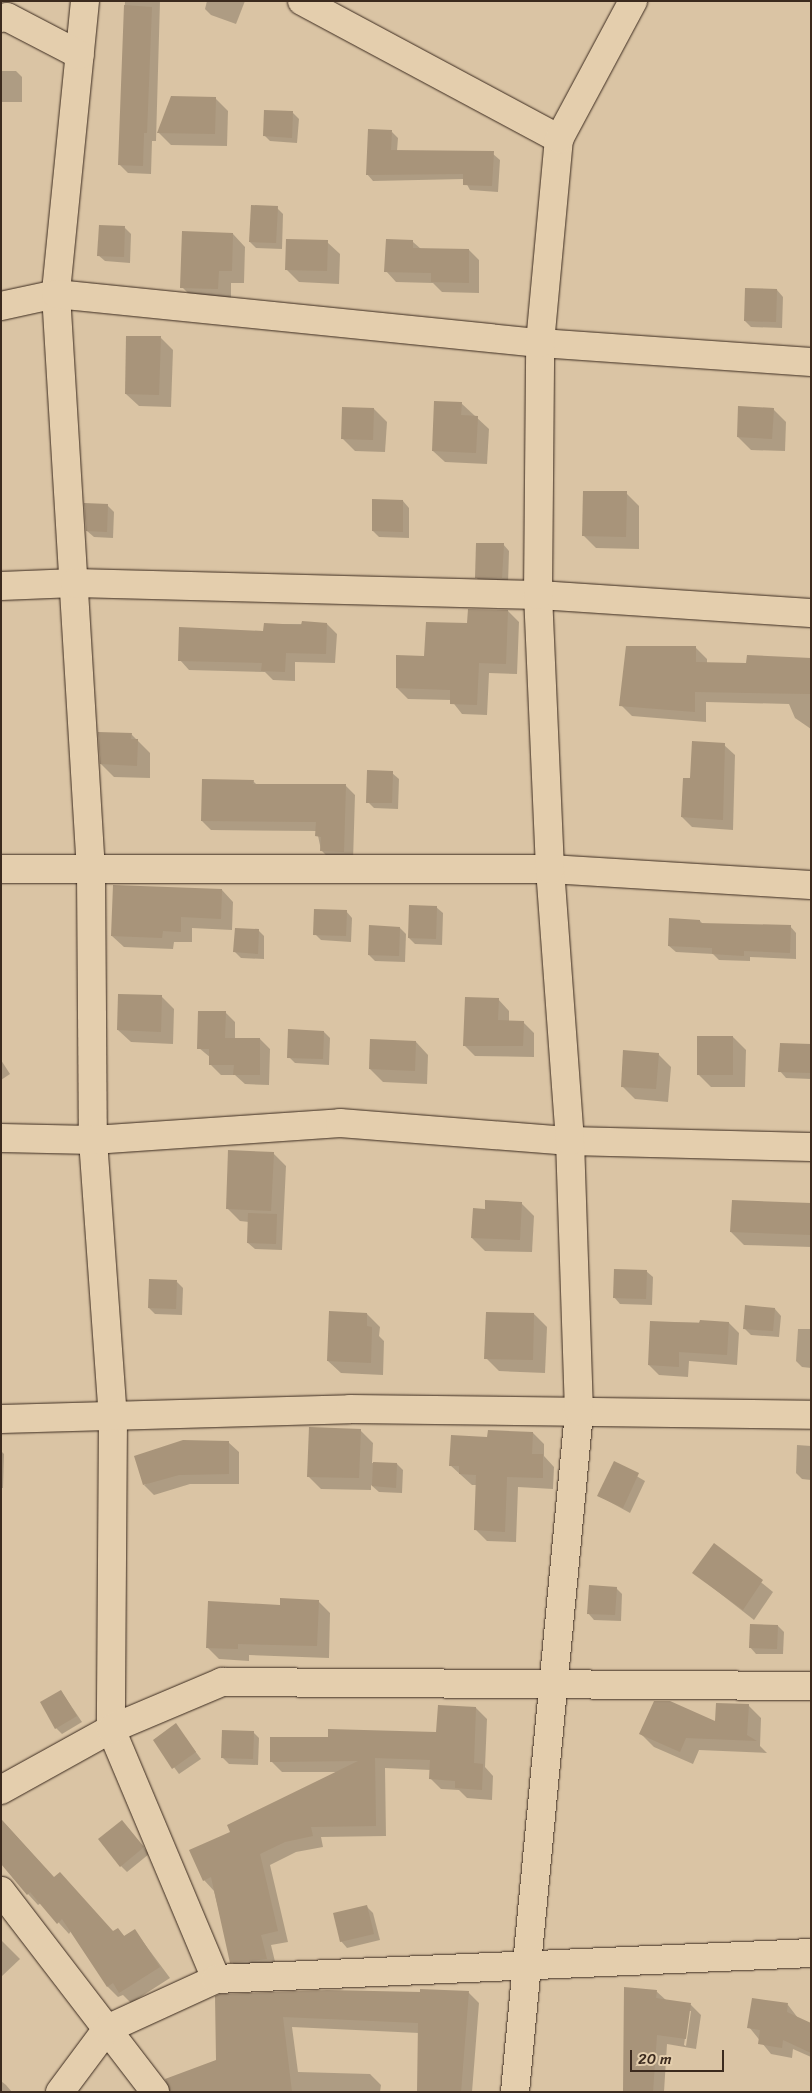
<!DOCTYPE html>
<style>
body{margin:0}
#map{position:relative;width:812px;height:2093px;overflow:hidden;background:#dac4a4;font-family:Sriracha,sans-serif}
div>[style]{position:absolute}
.shadow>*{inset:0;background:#0003}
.building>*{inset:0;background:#a8947a}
.roads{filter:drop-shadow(0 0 1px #3b2a1e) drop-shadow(0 0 1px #3b2a1e)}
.minor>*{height:28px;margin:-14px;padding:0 14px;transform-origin:14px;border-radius:14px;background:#e4cead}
span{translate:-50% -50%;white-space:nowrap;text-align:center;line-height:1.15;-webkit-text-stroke:4px #e4cead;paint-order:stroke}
.frame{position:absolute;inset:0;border:2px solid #3b2a1e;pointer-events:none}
.scale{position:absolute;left:630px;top:2050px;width:94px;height:22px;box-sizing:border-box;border:2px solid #3b2a1e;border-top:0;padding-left:6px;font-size:15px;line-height:18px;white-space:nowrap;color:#3b2a1e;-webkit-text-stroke:4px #e4cead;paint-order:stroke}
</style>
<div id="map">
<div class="shadow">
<div style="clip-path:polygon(125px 1px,160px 1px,156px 141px,152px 141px,151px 174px,128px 173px,119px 164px)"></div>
<div style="clip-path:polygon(207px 1px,245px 1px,236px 24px,211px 15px,205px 9px)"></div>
<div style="clip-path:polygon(1px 71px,16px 71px,22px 77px,22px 102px,1px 102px)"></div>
<div style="clip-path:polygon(215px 98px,228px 111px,227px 146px,171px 145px,159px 133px)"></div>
<div style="clip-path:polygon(293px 113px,299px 119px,297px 143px,270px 141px,264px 135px)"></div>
<div style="clip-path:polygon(392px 132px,398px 138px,397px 151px,493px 154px,500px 160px,498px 192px,470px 190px,464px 179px,373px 181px,367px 174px)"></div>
<div style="clip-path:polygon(277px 208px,283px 214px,282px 249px,256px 248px,250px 242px)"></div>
<div style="clip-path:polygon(125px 228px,131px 234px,130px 263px,105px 261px,98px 255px)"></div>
<div style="clip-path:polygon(233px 234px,245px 247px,244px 283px,231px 283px,231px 301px,195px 300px,182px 287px)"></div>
<div style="clip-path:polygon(327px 242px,340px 254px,339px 284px,299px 282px,287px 270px)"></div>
<div style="clip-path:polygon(413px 242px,421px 249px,469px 250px,479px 260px,479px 293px,442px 292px,433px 283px,396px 282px,386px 271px)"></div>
<div style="clip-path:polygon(777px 290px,783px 297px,782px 328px,751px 327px,745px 321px)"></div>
<div style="clip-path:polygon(161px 338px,173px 350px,171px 407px,139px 406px,126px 394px)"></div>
<div style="clip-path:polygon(461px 403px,489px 429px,487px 464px,445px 462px,433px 451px)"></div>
<div style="clip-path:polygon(374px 409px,387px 422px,385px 452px,355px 451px,342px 438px)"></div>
<div style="clip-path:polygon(773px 409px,786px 422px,785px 451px,751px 450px,738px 437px)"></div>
<div style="clip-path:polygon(626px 493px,639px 506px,639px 549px,596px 548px,583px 535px)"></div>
<div style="clip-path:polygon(403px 501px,409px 508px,409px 538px,379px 537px,373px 531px)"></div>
<div style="clip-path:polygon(107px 505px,114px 512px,113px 538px,94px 537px,87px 531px)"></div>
<div style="clip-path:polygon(503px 544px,509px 551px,508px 584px,482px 584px,476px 577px)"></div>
<div style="clip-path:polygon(469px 610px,508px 611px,519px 622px,517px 674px,489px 673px,487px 715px,462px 714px,451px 700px,408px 699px,397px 688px,426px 658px,469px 625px)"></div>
<div style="clip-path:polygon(265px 624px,327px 624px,337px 634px,335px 663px,295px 662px,295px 681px,273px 680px,265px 672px,189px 670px,180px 660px,264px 633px)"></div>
<div style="clip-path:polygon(696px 648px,707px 659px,707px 663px,748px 665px,811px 659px,811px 729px,795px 718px,789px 704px,706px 702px,706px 722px,632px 716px,621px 705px)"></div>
<div style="clip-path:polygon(131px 734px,150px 753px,150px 778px,114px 777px,101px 764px)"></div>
<div style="clip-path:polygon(724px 745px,735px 755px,733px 830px,692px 827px,682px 817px,691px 779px)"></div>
<div style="clip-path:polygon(392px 773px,399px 779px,398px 809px,374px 808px,368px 802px)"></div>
<div style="clip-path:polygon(253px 781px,258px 786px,346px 786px,355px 795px,353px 861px,331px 860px,321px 850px,317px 831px,211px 830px,202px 821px)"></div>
<div style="clip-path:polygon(222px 890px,233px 902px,232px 930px,192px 928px,192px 942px,174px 942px,173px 949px,124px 947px,112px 936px)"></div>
<div style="clip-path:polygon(436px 907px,443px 913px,442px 945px,415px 944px,409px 938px)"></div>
<div style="clip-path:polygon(346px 911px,352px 918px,351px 942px,321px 940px,315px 934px)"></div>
<div style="clip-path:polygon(700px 921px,703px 924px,790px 926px,796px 933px,796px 959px,750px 957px,750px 961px,719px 960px,713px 954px,676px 952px,669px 946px)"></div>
<div style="clip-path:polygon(400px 928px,406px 934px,405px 962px,375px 961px,369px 955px)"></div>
<div style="clip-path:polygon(258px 930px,264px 936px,264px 959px,241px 958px,235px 952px)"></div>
<div style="clip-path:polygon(161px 996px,174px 1009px,173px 1044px,131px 1042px,118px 1030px)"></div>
<div style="clip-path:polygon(498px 999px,509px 1011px,509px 1021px,523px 1022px,534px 1033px,534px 1057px,475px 1056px,464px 1045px)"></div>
<div style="clip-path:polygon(225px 1012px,235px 1022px,235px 1039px,260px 1039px,270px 1049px,269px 1085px,245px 1084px,235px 1075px,221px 1075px,211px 1065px,211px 1058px,199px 1048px)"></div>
<div style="clip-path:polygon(324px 1032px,330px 1038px,329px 1065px,295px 1063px,289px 1057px)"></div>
<div style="clip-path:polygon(733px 1037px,746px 1050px,745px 1087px,711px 1087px,698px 1074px)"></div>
<div style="clip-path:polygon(416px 1042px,428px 1055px,427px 1084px,383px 1082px,370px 1069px)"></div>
<div style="clip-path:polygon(811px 1045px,811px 1079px,786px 1078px,780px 1071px)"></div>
<div style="clip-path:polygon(658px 1054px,671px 1067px,668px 1102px,635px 1099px,622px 1086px)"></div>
<div style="clip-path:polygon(1px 1060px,10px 1074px,1px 1080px)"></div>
<div style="clip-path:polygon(273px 1153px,286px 1166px,282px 1250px,255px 1249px,248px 1243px,249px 1222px,240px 1221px,227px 1208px)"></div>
<div style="clip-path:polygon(521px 1203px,534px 1216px,532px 1252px,485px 1251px,472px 1238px,486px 1210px)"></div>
<div style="clip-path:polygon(811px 1204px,811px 1247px,744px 1245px,731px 1232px)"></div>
<div style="clip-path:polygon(646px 1271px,653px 1277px,652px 1305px,620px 1304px,614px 1297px)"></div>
<div style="clip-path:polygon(177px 1282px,183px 1288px,182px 1315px,155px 1314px,149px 1308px)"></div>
<div style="clip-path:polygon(775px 1309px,781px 1316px,779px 1337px,751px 1335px,745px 1329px)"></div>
<div style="clip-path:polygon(367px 1314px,380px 1327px,379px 1336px,384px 1341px,383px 1375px,341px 1373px,328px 1361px)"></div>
<div style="clip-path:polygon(534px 1314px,547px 1327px,545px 1373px,499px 1371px,486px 1358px)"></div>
<div style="clip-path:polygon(651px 1322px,729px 1323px,739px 1333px,737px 1365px,689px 1361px,688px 1377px,659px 1375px,649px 1365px)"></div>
<div style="clip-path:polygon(798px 1329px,811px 1329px,811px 1368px,802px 1367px,796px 1361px)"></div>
<div style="clip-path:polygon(360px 1430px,373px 1443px,372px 1463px,397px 1464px,403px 1470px,402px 1493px,379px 1492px,371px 1485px,371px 1490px,321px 1489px,308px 1476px)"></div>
<div style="clip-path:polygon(533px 1433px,544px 1444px,544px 1456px,554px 1467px,553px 1489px,518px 1487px,516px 1542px,487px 1541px,476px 1530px,477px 1485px,472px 1485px,450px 1465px,489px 1438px)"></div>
<div style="clip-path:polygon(228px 1442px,239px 1452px,239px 1484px,190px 1484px,154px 1495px,144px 1485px)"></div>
<div style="clip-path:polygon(797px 1445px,811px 1446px,811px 1480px,802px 1479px,796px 1473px)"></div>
<div style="clip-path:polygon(1px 1451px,4px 1454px,3px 1488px,1px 1488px)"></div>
<div style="clip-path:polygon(614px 1463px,645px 1481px,630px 1513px,599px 1496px)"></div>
<div style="clip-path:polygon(714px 1544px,773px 1592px,754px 1620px,694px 1573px)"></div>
<div style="clip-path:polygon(616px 1588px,622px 1594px,621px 1621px,594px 1620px,588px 1613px)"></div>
<div style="clip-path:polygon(318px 1601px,330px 1613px,329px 1658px,249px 1655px,249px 1661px,219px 1659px,207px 1647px,281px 1606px)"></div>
<div style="clip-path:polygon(778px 1626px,784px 1632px,783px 1654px,756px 1654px,750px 1647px)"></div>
<div style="clip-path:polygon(61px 1691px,82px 1722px,62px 1734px,56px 1728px)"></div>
<div style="clip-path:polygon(748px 1705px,761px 1718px,760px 1746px,767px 1753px,699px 1750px,693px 1764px,654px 1747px,641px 1734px,717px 1723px)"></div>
<div style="clip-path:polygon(476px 1708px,487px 1719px,485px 1767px,493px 1776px,492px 1800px,467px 1798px,459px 1790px,441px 1789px,430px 1778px,431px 1770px,385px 1768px,386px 1836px,321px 1837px,323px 1847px,296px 1852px,270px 1865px,288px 1942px,271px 1945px,277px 1970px,242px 1973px,232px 1962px,214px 1891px,204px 1880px,232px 1832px,340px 1772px,282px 1772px,271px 1761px,329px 1738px,437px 1734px)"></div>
<div style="clip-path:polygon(176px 1725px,201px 1759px,179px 1774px,154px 1740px)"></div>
<div style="clip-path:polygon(253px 1732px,259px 1738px,258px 1765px,229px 1764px,223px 1758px)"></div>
<div style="clip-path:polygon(1px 1819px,54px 1878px,113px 1933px,118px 1929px,125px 1937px,135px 1931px,170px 1978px,131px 2003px,123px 1995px,118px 1997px,108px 1987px,71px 1931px,69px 1934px,41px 1903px,38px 1905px,28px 1894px,1px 1859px)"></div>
<div style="clip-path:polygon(128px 1828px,149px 1854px,127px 1872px,121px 1866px)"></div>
<div style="clip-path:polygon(367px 1907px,373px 1913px,380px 1940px,347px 1948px,341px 1941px)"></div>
<div style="clip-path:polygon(1px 1940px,20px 1959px,1px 1977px)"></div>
<div style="clip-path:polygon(evenodd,656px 1991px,667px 2001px,691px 2005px,701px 2015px,696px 2049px,667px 2044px,664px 2092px,625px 2092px,656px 1991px,689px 2011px,691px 2011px,686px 2046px,684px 2045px,689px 2011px)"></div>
<div style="clip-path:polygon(469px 1993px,479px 2003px,472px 2092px,418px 2092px,419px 2033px,292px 2027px,298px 2072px,370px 2074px,381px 2085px,380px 2092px,172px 2092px,217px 2061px,217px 1997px)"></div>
<div style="clip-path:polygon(788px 2005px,798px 2018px,811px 2024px,811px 2057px,793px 2049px,792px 2058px,771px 2054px,749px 2027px)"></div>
<div style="clip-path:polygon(1px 2081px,6px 2085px,12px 2092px,1px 2092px)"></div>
</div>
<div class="building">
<div style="clip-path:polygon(124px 5px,152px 7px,147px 133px,144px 133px,143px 166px,118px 165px)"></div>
<div style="clip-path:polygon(171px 96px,216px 97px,215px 134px,157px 133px)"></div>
<div style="clip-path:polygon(264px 110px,293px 111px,292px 138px,263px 136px)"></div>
<div style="clip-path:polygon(368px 129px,392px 130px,391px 150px,494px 151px,492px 186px,463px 185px,463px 174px,366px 175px)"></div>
<div style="clip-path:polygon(251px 205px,278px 206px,276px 243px,249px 242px)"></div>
<div style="clip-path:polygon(99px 225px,125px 226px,124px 257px,97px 256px)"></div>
<div style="clip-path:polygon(182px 231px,233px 233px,232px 271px,219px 271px,218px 289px,180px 288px)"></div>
<div style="clip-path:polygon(286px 239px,328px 240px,327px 271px,285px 270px)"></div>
<div style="clip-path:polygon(386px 239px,413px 240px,413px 248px,469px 249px,469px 283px,431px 282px,431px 273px,384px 272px)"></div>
<div style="clip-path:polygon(745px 288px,777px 289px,776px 322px,744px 321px)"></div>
<div style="clip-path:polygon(126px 336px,161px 336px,159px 395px,125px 394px)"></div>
<div style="clip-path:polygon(434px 401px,462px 402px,461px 415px,478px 416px,476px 453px,432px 451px)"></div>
<div style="clip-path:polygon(738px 406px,774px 408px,772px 439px,737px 437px)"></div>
<div style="clip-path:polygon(342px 407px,374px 408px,373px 440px,341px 439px)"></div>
<div style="clip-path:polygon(583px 491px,627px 491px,626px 537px,582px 536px)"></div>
<div style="clip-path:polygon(372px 499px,403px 500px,403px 532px,372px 531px)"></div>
<div style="clip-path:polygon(84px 503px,108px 504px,107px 532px,86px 531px)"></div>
<div style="clip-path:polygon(476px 543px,504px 543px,502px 578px,475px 578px)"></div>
<div style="clip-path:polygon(468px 609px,508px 610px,506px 664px,479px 663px,477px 705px,450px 704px,450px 690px,396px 688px,396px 655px,424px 656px,426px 622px,467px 623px)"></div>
<div style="clip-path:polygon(302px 621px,327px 623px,326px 654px,286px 653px,285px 672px,261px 671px,262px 663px,178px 661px,179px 627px,263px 631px,264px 623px,301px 625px)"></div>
<div style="clip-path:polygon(626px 646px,696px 646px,696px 662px,746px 663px,747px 655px,811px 658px,811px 694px,695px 692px,695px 712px,619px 706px)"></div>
<div style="clip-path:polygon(98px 732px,132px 733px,131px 739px,138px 739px,137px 766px,100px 764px)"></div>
<div style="clip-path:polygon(692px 741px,725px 743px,723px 820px,681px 817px,683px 778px,690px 778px)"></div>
<div style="clip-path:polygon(367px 770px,393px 771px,392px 803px,366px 803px)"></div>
<div style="clip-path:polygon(202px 779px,254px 780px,253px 784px,346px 784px,344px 852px,320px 851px,321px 837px,315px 836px,316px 822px,201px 821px)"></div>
<div style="clip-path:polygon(113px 885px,222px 889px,221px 919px,181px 917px,181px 932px,163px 931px,162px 938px,111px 936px)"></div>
<div style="clip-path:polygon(409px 905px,437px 906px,436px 939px,408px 938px)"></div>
<div style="clip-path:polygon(314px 909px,347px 910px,346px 936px,313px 935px)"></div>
<div style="clip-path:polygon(669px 918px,700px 920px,700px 923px,791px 925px,790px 953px,744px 951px,744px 956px,712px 954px,712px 948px,668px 946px)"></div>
<div style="clip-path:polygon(369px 925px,400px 927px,399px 956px,368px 955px)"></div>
<div style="clip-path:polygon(235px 928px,259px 929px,258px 954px,233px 952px)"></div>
<div style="clip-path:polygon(118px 994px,162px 995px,161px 1032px,117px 1030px)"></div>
<div style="clip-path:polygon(465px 997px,499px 998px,498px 1020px,524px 1021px,523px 1046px,463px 1046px)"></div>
<div style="clip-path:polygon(198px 1011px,226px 1011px,225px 1038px,260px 1038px,260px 1075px,233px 1075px,234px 1065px,209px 1065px,209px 1049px,197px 1049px)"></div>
<div style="clip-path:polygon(288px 1029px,324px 1031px,323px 1059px,287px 1058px)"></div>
<div style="clip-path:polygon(697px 1036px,733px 1036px,733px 1075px,697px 1075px)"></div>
<div style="clip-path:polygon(370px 1039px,416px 1041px,415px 1071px,369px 1069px)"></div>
<div style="clip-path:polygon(780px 1043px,811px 1044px,811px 1073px,778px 1072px)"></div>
<div style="clip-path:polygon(623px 1050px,659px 1053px,656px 1089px,621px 1087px)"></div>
<div style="clip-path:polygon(228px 1150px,274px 1152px,271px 1211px,226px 1209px)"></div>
<div style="clip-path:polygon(485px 1200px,522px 1202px,520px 1240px,471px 1238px,473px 1208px,485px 1209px)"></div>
<div style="clip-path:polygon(732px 1200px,811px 1203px,811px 1235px,730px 1232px)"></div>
<div style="clip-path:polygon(248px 1213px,277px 1214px,276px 1244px,247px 1243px)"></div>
<div style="clip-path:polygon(614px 1269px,647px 1270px,646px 1299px,613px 1298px)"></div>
<div style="clip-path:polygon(149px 1279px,177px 1280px,176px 1309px,148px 1308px)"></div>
<div style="clip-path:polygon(745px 1305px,775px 1308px,773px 1331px,743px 1329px)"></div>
<div style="clip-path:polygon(329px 1311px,367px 1313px,367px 1326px,372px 1327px,371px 1363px,327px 1361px)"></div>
<div style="clip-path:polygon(486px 1312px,534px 1313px,533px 1360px,484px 1359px)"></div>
<div style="clip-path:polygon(700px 1320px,729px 1322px,727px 1355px,679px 1352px,679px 1367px,648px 1365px,650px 1321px,699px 1323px)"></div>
<div style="clip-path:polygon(309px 1427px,361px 1429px,359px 1478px,307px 1477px)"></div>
<div style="clip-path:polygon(488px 1430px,533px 1432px,532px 1454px,543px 1454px,543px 1478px,507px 1477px,505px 1532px,474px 1530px,476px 1475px,459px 1474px,459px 1466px,449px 1466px,451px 1435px,487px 1437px)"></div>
<div style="clip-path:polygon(183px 1440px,229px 1441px,229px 1474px,179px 1475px,143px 1485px,134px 1456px)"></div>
<div style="clip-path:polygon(614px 1461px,639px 1473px,623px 1508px,597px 1496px)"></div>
<div style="clip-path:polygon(373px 1462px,397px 1463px,396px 1488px,372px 1486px)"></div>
<div style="clip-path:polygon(714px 1543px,763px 1580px,743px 1610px,692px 1573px)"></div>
<div style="clip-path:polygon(589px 1585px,617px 1587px,615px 1615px,587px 1614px)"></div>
<div style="clip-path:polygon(280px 1598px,319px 1600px,317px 1646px,238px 1644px,238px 1649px,206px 1648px,208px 1601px,280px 1605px)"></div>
<div style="clip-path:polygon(750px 1624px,778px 1625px,777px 1649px,749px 1648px)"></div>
<div style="clip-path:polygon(61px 1690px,77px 1716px,55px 1729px,40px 1702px)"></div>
<div style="clip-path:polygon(654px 1701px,670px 1701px,715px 1721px,716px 1703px,749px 1704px,747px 1735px,757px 1741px,686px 1738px,680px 1752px,639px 1734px)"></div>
<div style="clip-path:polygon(438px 1705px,476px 1707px,474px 1763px,483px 1764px,482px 1790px,455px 1788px,455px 1781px,429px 1779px,430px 1760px,375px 1758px,376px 1826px,311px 1827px,313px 1836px,285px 1842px,260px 1854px,278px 1931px,261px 1935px,267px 1959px,230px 1963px,211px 1877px,203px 1881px,189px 1850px,230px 1832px,227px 1825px,358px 1761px,270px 1762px,270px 1737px,328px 1737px,328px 1729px,436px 1732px)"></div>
<div style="clip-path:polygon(176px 1723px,196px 1752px,172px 1769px,153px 1740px)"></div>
<div style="clip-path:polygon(222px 1730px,254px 1731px,253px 1759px,221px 1758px)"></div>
<div style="clip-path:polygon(1px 1819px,54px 1877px,60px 1872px,113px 1931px,118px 1928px,124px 1936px,135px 1929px,160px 1967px,119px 1993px,113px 1983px,107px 1987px,62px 1919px,57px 1924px,30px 1892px,27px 1895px,1px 1864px)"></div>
<div style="clip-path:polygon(122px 1820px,144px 1847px,120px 1867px,98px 1839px)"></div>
<div style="clip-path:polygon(367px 1905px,374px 1934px,340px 1942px,333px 1913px)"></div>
<div style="clip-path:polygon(624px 1987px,657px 1990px,656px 1998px,691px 2003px,686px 2039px,657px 2035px,653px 2092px,623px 2092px)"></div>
<div style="clip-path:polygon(420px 1989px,469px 1991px,461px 2092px,417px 2092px,418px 2023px,283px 2017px,292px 2092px,170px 2092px,165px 2079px,216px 2060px,215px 1996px,220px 1994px,327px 1990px,420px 1992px)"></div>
<div style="clip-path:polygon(752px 1998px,788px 2003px,787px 2012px,811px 2023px,811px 2053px,783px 2040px,782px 2048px,758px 2044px,760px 2030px,747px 2028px)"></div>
</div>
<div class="roads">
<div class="minor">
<div style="left:85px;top:1px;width:294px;rotate:95.7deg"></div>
<div style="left:56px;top:294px;width:578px;rotate:86.53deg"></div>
<div style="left:91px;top:871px;width:269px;rotate:89.6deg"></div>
<div style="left:93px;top:1140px;width:278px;rotate:85.9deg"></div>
<div style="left:113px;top:1417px;width:312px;rotate:90.4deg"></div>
<div style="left:111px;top:1729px;width:271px;rotate:67.2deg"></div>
<div style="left:302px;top:1px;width:292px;rotate:28.2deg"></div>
<div style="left:1px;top:18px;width:6px;rotate:-9deg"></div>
<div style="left:7px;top:17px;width:82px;rotate:27.5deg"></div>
<div style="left:1px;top:306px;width:56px;rotate:-12.3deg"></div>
<div style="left:56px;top:294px;width:486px;rotate:5.8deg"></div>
<div style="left:540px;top:343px;width:272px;rotate:4deg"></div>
<div style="left:1px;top:586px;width:74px;rotate:-2.3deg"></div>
<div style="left:75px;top:583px;width:463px;rotate:1.5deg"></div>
<div style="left:538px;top:595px;width:274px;rotate:3.8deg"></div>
<div style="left:1px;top:869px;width:549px"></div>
<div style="left:550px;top:869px;width:261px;rotate:3.5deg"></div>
<div style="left:1px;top:1138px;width:92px;rotate:1.2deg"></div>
<div style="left:93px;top:1140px;width:248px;rotate:-3.9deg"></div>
<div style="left:340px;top:1123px;width:231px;rotate:4.5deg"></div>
<div style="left:570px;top:1141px;width:241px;rotate:1.4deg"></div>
<div style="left:1px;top:1419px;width:349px;rotate:-1.6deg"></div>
<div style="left:350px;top:1409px;width:461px;rotate:0.7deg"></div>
<div style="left:1px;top:1790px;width:126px;rotate:-29deg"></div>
<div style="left:111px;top:1729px;width:121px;rotate:-22.9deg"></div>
<div style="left:222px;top:1682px;width:589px;rotate:0.39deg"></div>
<div style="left:1px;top:1891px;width:253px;rotate:52.5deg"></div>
<div style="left:60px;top:2092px;width:79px;rotate:-53.3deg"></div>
<div style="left:107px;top:2029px;width:120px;rotate:-24.6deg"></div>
<div style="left:216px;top:1979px;width:596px;rotate:-2.5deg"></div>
<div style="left:515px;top:2092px;width:683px;rotate:-84.62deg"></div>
<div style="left:579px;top:1412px;width:271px;rotate:-91.9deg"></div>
<div style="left:570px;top:1141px;width:273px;rotate:-94.2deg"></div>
<div style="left:550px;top:869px;width:274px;rotate:-92.5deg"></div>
<div style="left:538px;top:595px;width:252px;rotate:-89.5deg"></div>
<div style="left:540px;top:343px;width:205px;rotate:-84.7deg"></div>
<div style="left:559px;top:139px;width:157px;rotate:-61.8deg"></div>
</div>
</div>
<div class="frame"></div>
<div class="scale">20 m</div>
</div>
